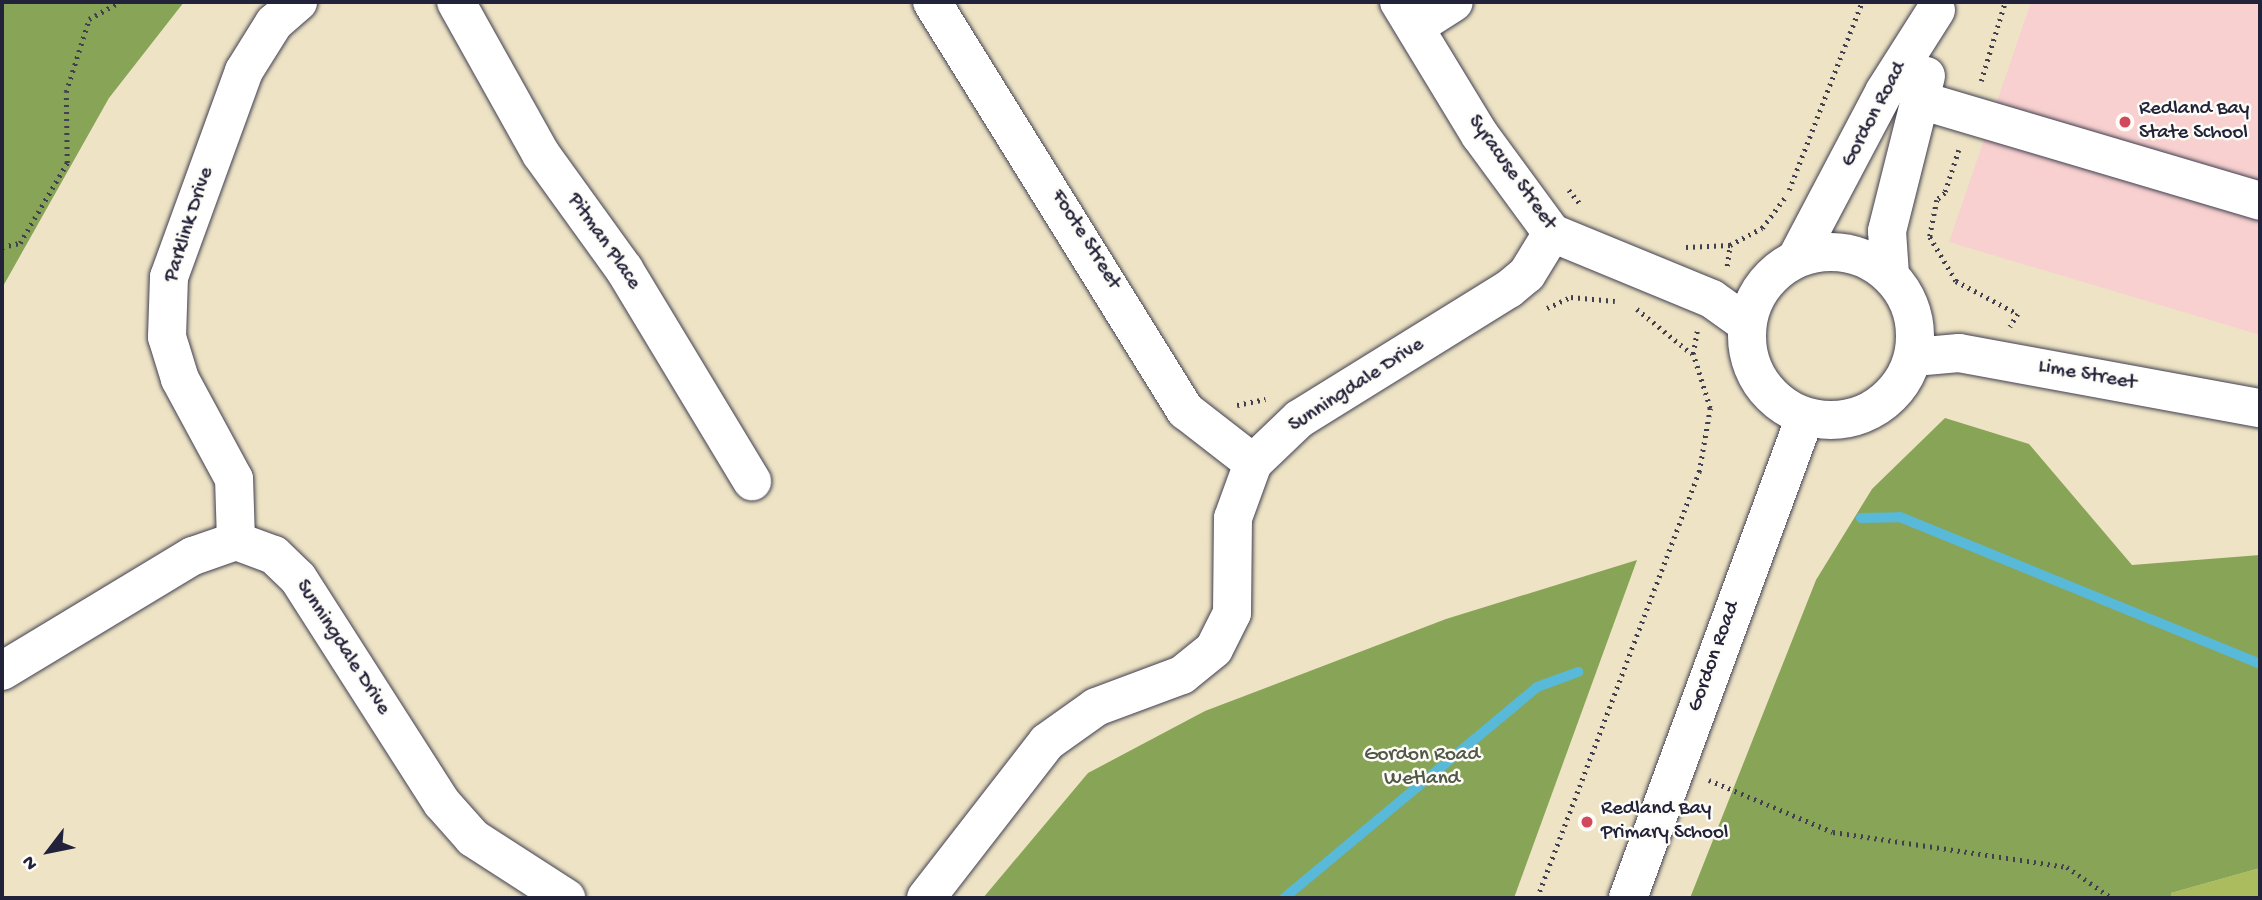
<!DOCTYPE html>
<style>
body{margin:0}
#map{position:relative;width:2262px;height:900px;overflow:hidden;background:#eee4c5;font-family:"Gochi Hand",sans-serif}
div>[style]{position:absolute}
.built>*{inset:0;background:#f7d0cf}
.green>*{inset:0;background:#abbc5f}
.forest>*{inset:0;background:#88a456}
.stream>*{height:10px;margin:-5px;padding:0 5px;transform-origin:5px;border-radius:5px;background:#59b9d8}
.path>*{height:4.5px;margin-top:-2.25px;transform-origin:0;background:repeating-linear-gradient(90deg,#413f50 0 2px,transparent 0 7px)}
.roads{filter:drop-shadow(0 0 2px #413f50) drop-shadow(0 0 2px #413f50)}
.minor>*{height:38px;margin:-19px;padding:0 19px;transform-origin:19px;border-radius:19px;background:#fff}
.minor>.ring{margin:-19px;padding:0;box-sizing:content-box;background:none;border:38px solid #fff;border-radius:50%}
.dots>*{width:19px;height:19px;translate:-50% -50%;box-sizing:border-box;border:4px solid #fdfcf7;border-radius:50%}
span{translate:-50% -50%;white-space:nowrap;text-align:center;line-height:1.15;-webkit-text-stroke:5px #fdfcf7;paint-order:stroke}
.poi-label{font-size:21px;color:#22223b}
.left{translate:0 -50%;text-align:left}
.street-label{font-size:21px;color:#22223b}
.park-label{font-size:21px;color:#525848}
.frame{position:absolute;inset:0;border:4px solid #22223b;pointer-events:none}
.north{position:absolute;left:14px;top:816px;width:70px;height:70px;-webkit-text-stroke:5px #fdfcf7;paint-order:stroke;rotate:238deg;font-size:19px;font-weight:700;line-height:28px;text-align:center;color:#22223b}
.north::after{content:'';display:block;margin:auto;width:24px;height:32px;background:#22223b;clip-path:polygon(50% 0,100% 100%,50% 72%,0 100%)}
</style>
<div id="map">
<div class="built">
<div style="clip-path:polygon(2031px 2px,2260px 2px,2260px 335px,1949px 242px)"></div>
</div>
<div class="green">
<div style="clip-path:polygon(2260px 868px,2260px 898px,2171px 898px,2171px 893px)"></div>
</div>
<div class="forest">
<div style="clip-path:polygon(2px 2px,184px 2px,109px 98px,2px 288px)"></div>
<div style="clip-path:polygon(1945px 418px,2029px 444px,2132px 565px,2260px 555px,2260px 868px,2171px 893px,2171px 898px,1690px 898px,1816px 580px,1872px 489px)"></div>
<div style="clip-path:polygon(1637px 560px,1514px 898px,983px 898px,1088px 773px,1205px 711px,1446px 619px)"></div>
</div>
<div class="stream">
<div style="left:1861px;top:518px;width:39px;rotate:-1deg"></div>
<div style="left:1900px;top:517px;width:389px;rotate:22.2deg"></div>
<div style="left:1284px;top:898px;width:329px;rotate:-39.8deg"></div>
<div style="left:1537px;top:687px;width:44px;rotate:-20.1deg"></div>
</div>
<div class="path">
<div style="left:1981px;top:81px;width:83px;rotate:-73.1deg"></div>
<div style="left:1959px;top:150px;width:45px;rotate:108deg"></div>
<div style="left:1945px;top:193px;width:11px;rotate:139deg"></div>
<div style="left:1937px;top:200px;width:38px;rotate:101deg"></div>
<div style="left:1930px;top:237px;width:51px;rotate:59.4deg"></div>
<div style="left:1956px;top:281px;width:70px;rotate:28deg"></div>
<div style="left:2018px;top:314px;width:15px;rotate:122deg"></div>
<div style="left:1569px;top:190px;width:19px;rotate:51deg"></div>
<div style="left:1789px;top:190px;width:202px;rotate:-68.8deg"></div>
<div style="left:2px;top:247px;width:18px;rotate:-13deg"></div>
<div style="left:20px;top:243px;width:93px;rotate:-59.6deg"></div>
<div style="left:67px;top:163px;width:71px;rotate:-90.8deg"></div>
<div style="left:66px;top:92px;width:77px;rotate:-72.5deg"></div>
<div style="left:89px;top:19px;width:35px;rotate:-29deg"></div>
<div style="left:1686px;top:247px;width:44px;rotate:-2.6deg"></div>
<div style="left:1727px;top:266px;width:21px;rotate:-82deg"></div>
<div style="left:1730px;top:245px;width:36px;rotate:-28deg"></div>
<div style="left:1762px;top:228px;width:38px;rotate:-53deg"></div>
<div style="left:1547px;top:308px;width:26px;rotate:-25deg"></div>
<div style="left:1571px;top:297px;width:44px;rotate:5.2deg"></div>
<div style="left:1637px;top:309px;width:71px;rotate:39.3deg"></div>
<div style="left:1237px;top:405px;width:29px;rotate:-12deg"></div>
<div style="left:1709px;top:780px;width:134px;rotate:22.8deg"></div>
<div style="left:1833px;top:832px;width:237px;rotate:8.5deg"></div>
<div style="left:2067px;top:867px;width:55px;rotate:34.6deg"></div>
<div style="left:1537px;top:898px;width:456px;rotate:-69.2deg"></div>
<div style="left:1699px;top:472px;width:65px;rotate:-80.2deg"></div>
<div style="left:1710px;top:408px;width:57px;rotate:-107.5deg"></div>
<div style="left:1693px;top:354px;width:23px;rotate:-80deg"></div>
</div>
<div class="roads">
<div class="minor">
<div style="left:456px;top:2px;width:174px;rotate:60.8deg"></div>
<div style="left:541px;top:154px;width:142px;rotate:54.2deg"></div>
<div style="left:624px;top:269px;width:248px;rotate:58.9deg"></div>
<div style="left:932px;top:2px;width:481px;rotate:58.2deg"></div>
<div style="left:1186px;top:411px;width:85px;rotate:37.8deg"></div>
<div style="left:1399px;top:2px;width:156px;rotate:58.7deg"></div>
<div style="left:1480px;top:135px;width:122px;rotate:53.7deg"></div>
<div style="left:1552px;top:233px;width:173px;rotate:22.4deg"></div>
<div style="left:1712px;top:299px;width:43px;rotate:35.5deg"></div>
<div style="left:1415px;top:27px;width:46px;rotate:-32.7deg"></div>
<div style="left:1923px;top:101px;width:352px;rotate:16.5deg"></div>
<div class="ring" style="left:1747px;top:252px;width:130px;height:130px"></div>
<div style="left:1796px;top:259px;width:189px;rotate:-62.2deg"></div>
<div style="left:1884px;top:92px;width:97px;rotate:-57.6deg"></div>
<div style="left:1890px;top:275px;width:44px;rotate:-93.9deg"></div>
<div style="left:1887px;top:231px;width:160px;rotate:-75.9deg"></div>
<div style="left:1914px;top:357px;width:45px;rotate:-5.1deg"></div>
<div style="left:1959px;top:353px;width:306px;rotate:10.4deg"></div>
<div style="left:236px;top:541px;width:62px;rotate:-91.8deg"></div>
<div style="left:234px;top:479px;width:114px;rotate:-118.4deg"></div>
<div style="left:180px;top:379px;width:44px;rotate:-107.2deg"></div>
<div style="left:167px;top:337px;width:60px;rotate:-88.1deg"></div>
<div style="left:169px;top:277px;width:219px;rotate:-70deg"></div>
<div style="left:244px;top:71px;width:57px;rotate:-58deg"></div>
<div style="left:274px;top:23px;width:32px;rotate:-41deg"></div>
<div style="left:2px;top:671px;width:223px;rotate:-31.1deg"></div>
<div style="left:193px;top:556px;width:46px;rotate:-19.2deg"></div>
<div style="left:236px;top:541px;width:40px;rotate:20.2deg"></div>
<div style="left:274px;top:555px;width:33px;rotate:44deg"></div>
<div style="left:298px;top:578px;width:267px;rotate:57.4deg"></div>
<div style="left:442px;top:803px;width:47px;rotate:48.5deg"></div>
<div style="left:473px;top:838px;width:111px;rotate:32.8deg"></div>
<div style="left:926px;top:898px;width:197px;rotate:-52.2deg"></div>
<div style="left:1047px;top:742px;width:60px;rotate:-35.5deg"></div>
<div style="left:1096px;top:707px;width:92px;rotate:-20.4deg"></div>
<div style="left:1182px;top:675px;width:41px;rotate:-39.1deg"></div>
<div style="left:1214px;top:649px;width:40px;rotate:-63.4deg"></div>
<div style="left:1232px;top:613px;width:95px;rotate:-89.4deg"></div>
<div style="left:1233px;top:518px;width:59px;rotate:-70deg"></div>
<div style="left:1253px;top:463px;width:64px;rotate:-43.7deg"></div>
<div style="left:1299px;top:419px;width:247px;rotate:-31.8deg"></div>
<div style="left:1509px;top:289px;width:23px;rotate:-40deg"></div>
<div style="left:1527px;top:274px;width:48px;rotate:-58.6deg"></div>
<div style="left:1628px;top:898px;width:513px;rotate:-69.8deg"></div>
</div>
</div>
<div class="dots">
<div style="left:2125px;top:122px;background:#d1495b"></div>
<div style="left:1587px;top:822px;background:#d1495b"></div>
</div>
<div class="poi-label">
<span class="left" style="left:2139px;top:122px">Redland Bay<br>State School</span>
<span class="left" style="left:1601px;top:822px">Redland Bay<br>Primary School</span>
</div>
<div class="street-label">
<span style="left:1875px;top:115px;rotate:-62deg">Gordon Road</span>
<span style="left:1511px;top:173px;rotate:54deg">Syracuse Street</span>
<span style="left:190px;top:225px;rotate:-72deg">Parklink Drive</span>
<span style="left:1085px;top:240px;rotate:58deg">Foote Street</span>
<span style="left:603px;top:242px;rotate:55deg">Pitman Place</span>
<span style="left:2087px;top:376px;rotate:10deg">Lime Street</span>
<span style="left:1357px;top:386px;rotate:-33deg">Sunningdale Drive</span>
<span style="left:342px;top:648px;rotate:57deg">Sunningdale Drive</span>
<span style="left:1715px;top:657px;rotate:-70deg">Gordon Road</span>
</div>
<div class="park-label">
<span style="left:1422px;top:768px">Gordon Road<br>Wetland</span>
</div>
<div class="frame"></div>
<div class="north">N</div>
</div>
